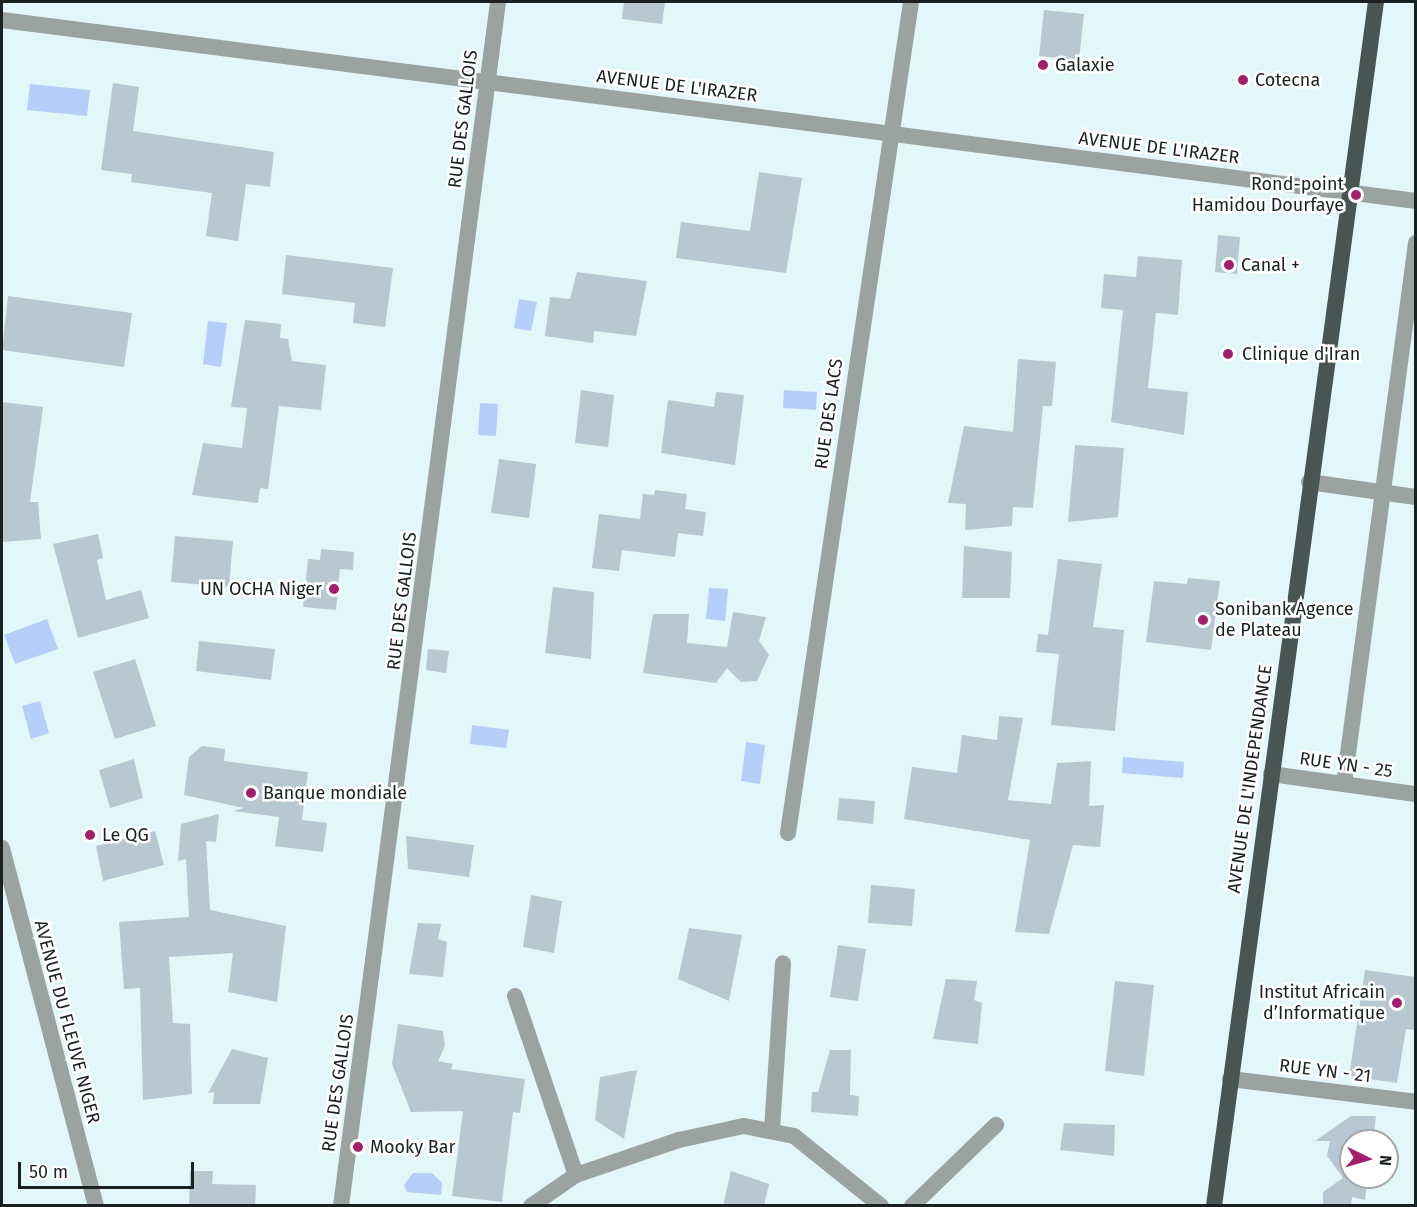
<!DOCTYPE html>
<meta charset="utf-8">
<style>
body{margin:0}
#map{position:relative;width:1417px;height:1207px;overflow:hidden;background:#e2f7f9;font-family:"Fira Sans",sans-serif}
div>[style]{position:absolute}
.water>*{inset:0;background:#b7cefb}
.building>*{inset:0;background:#b8c8d2}
.minor>*{height:16px;margin:-8px;padding:0 8px;transform-origin:8px;border-radius:8px;background:#9ba3a0}
.tertiary>*{height:16px;margin:-8px;padding:0 8px;transform-origin:8px;border-radius:8px;background:#9ba3a0}
.trunk>*{height:16px;margin:-8px;padding:0 8px;transform-origin:8px;border-radius:8px;background:#475652}
.dots>*{width:16px;height:16px;translate:-50% -50%;box-sizing:border-box;border:3px solid #fff;border-radius:50%}
span{translate:-50% -50%;white-space:nowrap;text-align:center;line-height:1.15;-webkit-text-stroke:5px #fff;paint-order:stroke}
.poi-label{font-size:18px;color:#192121}
.left{translate:0 -50%;text-align:left}
.right{translate:-100% -50%;text-align:right}
.street-label{font-size:18px;color:#192121}
.frame{position:absolute;inset:0;border:3px solid #192121;pointer-events:none}
.north{position:absolute;left:1339px;top:1129px;width:60px;height:60px;box-sizing:border-box;background:#fff;border:2px solid #a3a6a6;border-radius:50%;rotate:95deg;font-size:16px;font-weight:700;line-height:24px;text-align:center;color:#192121}
.north::after{content:'';display:block;margin:auto;width:21px;height:27px;background:#a41f6b;clip-path:polygon(50% 0,100% 100%,50% 72%,0 100%)}
.scale{position:absolute;left:18px;top:1162px;width:176px;height:27px;box-sizing:border-box;border:3px solid #192121;border-top:0;padding-left:8px;font-size:18px;line-height:21px;white-space:nowrap;color:#192121;-webkit-text-stroke:4px #fff;paint-order:stroke}
</style>
<div id="map">
<div class="water">
<div style="clip-path:polygon(30px 84px,90px 90px,87px 116px,27px 110px)"></div>
<div style="clip-path:polygon(519px 299px,537px 302px,531px 331px,514px 328px)"></div>
<div style="clip-path:polygon(208px 321px,227px 323px,221px 367px,203px 364px)"></div>
<div style="clip-path:polygon(784px 390px,817px 392px,816px 410px,783px 408px)"></div>
<div style="clip-path:polygon(480px 403px,498px 404px,496px 436px,478px 435px)"></div>
<div style="clip-path:polygon(709px 588px,728px 589px,725px 621px,706px 619px)"></div>
<div style="clip-path:polygon(47px 619px,58px 649px,15px 664px,4px 635px)"></div>
<div style="clip-path:polygon(40px 701px,49px 733px,31px 739px,22px 706px)"></div>
<div style="clip-path:polygon(472px 725px,509px 730px,506px 748px,470px 744px)"></div>
<div style="clip-path:polygon(746px 742px,765px 745px,760px 784px,741px 781px)"></div>
<div style="clip-path:polygon(1123px 757px,1184px 762px,1183px 778px,1122px 773px)"></div>
<div style="clip-path:polygon(413px 1173px,432px 1173px,442px 1183px,441px 1195px,407px 1192px,404px 1185px)"></div>
</div>
<div class="building">
<div style="clip-path:polygon(624px 2px,665px 2px,662px 24px,622px 19px)"></div>
<div style="clip-path:polygon(1044px 10px,1084px 14px,1079px 60px,1039px 56px)"></div>
<div style="clip-path:polygon(113px 83px,139px 87px,133px 131px,274px 152px,270px 187px,246px 184px,238px 241px,206px 236px,212px 193px,131px 182px,132px 174px,101px 170px)"></div>
<div style="clip-path:polygon(759px 172px,802px 178px,786px 273px,676px 258px,681px 222px,750px 231px)"></div>
<div style="clip-path:polygon(1218px 235px,1240px 237px,1237px 274px,1215px 272px)"></div>
<div style="clip-path:polygon(286px 255px,393px 268px,385px 327px,353px 323px,355px 303px,282px 294px)"></div>
<div style="clip-path:polygon(1138px 256px,1182px 260px,1178px 315px,1156px 313px,1148px 388px,1188px 392px,1184px 435px,1111px 422px,1123px 310px,1101px 308px,1104px 274px,1136px 277px)"></div>
<div style="clip-path:polygon(577px 272px,647px 281px,636px 336px,594px 331px,593px 343px,545px 336px,550px 297px,570px 299px)"></div>
<div style="clip-path:polygon(8px 296px,132px 313px,124px 367px,2px 350px)"></div>
<div style="clip-path:polygon(245px 320px,281px 324px,280px 338px,288px 339px,292px 361px,326px 365px,321px 410px,279px 406px,268px 489px,260px 488px,258px 503px,192px 495px,203px 443px,242px 448px,247px 408px,231px 407px)"></div>
<div style="clip-path:polygon(1018px 359px,1056px 362px,1052px 406px,1043px 406px,1033px 508px,1013px 507px,1012px 526px,965px 530px,966px 504px,948px 503px,964px 426px,1013px 432px)"></div>
<div style="clip-path:polygon(581px 390px,614px 395px,608px 447px,575px 443px)"></div>
<div style="clip-path:polygon(716px 392px,744px 395px,735px 465px,661px 453px,668px 400px,714px 407px)"></div>
<div style="clip-path:polygon(2px 402px,43px 407px,30px 502px,38px 502px,41px 539px,2px 542px)"></div>
<div style="clip-path:polygon(1075px 445px,1124px 448px,1118px 517px,1068px 522px)"></div>
<div style="clip-path:polygon(499px 459px,536px 464px,529px 518px,491px 513px)"></div>
<div style="clip-path:polygon(655px 490px,687px 494px,685px 509px,706px 512px,703px 536px,678px 533px,675px 557px,622px 550px,619px 571px,592px 568px,599px 514px,640px 519px,643px 494px,654px 495px)"></div>
<div style="clip-path:polygon(98px 534px,103px 558px,97px 560px,106px 600px,141px 590px,149px 618px,78px 638px,53px 544px)"></div>
<div style="clip-path:polygon(175px 536px,233px 541px,229px 587px,171px 582px)"></div>
<div style="clip-path:polygon(964px 546px,1012px 552px,1010px 598px,962px 598px)"></div>
<div style="clip-path:polygon(321px 549px,354px 552px,353px 570px,340px 569px,336px 610px,303px 607px,308px 559px,320px 560px)"></div>
<div style="clip-path:polygon(1058px 559px,1102px 564px,1093px 627px,1124px 630px,1115px 731px,1051px 725px,1059px 654px,1036px 652px,1038px 634px,1048px 635px)"></div>
<div style="clip-path:polygon(1188px 578px,1220px 581px,1211px 650px,1146px 642px,1154px 581px,1187px 584px)"></div>
<div style="clip-path:polygon(553px 587px,594px 592px,591px 659px,545px 653px)"></div>
<div style="clip-path:polygon(733px 612px,766px 617px,759px 641px,769px 655px,757px 681px,741px 682px,727px 668px,716px 683px,643px 673px,653px 614px,689px 614px,687px 643px,727px 647px)"></div>
<div style="clip-path:polygon(199px 641px,275px 649px,271px 680px,196px 671px)"></div>
<div style="clip-path:polygon(428px 649px,449px 651px,446px 673px,426px 670px)"></div>
<div style="clip-path:polygon(135px 659px,156px 726px,115px 739px,93px 672px)"></div>
<div style="clip-path:polygon(999px 716px,1023px 718px,1008px 800px,1051px 804px,1057px 763px,1091px 761px,1089px 806px,1104px 805px,1100px 847px,1073px 845px,1049px 934px,1015px 932px,1030px 840px,904px 819px,912px 767px,957px 773px,962px 735px,997px 740px)"></div>
<div style="clip-path:polygon(202px 746px,225px 749px,224px 761px,308px 772px,302px 820px,327px 823px,323px 852px,275px 846px,279px 817px,233px 811px,244px 808px,184px 795px,189px 757px)"></div>
<div style="clip-path:polygon(134px 759px,143px 798px,110px 808px,99px 770px)"></div>
<div style="clip-path:polygon(839px 798px,875px 801px,873px 824px,837px 820px)"></div>
<div style="clip-path:polygon(219px 814px,216px 842px,206px 841px,210px 910px,286px 926px,277px 1002px,228px 992px,233px 953px,169px 957px,173px 1023px,190px 1024px,192px 1094px,143px 1100px,140px 988px,124px 989px,119px 922px,189px 917px,186px 859px,178px 861px,181px 824px)"></div>
<div style="clip-path:polygon(155px 831px,164px 865px,103px 881px,96px 846px)"></div>
<div style="clip-path:polygon(406px 836px,474px 845px,469px 877px,408px 869px)"></div>
<div style="clip-path:polygon(871px 885px,915px 889px,912px 926px,868px 923px)"></div>
<div style="clip-path:polygon(531px 895px,562px 901px,554px 953px,523px 947px)"></div>
<div style="clip-path:polygon(418px 923px,441px 924px,438px 939px,447px 942px,443px 977px,409px 974px)"></div>
<div style="clip-path:polygon(689px 928px,742px 935px,729px 1001px,678px 979px)"></div>
<div style="clip-path:polygon(838px 945px,866px 949px,858px 1001px,830px 997px)"></div>
<div style="clip-path:polygon(1365px 970px,1416px 977px,1416px 1030px,1406px 1029px,1397px 1083px,1349px 1076px)"></div>
<div style="clip-path:polygon(946px 979px,977px 981px,974px 1000px,982px 1003px,978px 1044px,933px 1039px)"></div>
<div style="clip-path:polygon(1115px 981px,1154px 985px,1144px 1076px,1105px 1071px)"></div>
<div style="clip-path:polygon(398px 1024px,443px 1031px,445px 1046px,438px 1061px,453px 1064px,451px 1069px,525px 1079px,520px 1113px,513px 1112px,502px 1202px,452px 1196px,463px 1111px,411px 1112px,392px 1064px)"></div>
<div style="clip-path:polygon(232px 1049px,268px 1058px,260px 1104px,213px 1104px,214px 1092px,208px 1093px)"></div>
<div style="clip-path:polygon(830px 1050px,851px 1050px,850px 1095px,859px 1096px,858px 1116px,811px 1112px,812px 1092px,818px 1092px)"></div>
<div style="clip-path:polygon(637px 1070px,624px 1139px,595px 1120px,600px 1077px)"></div>
<div style="clip-path:polygon(1351px 1116px,1376px 1116px,1373px 1141px,1351px 1141px,1351px 1177px,1368px 1177px,1365px 1200px,1352px 1197px,1351px 1206px,1323px 1206px,1323px 1192px,1343px 1178px,1327px 1156px,1330px 1141px,1315px 1141px)"></div>
<div style="clip-path:polygon(1064px 1123px,1115px 1125px,1114px 1156px,1060px 1150px)"></div>
<div style="clip-path:polygon(190px 1171px,213px 1171px,212px 1184px,256px 1185px,255px 1206px,189px 1206px)"></div>
<div style="clip-path:polygon(731px 1171px,769px 1184px,764px 1206px,723px 1206px)"></div>
</div>
<div class="minor">
<div style="left:2px;top:20px;width:1426px;rotate:7.29deg"></div>
<div style="left:1309px;top:482px;width:108px;rotate:8deg"></div>
<div style="left:1271px;top:774px;width:146px;rotate:7.9deg"></div>
<div style="left:1344px;top:784px;width:546px;rotate:-82.42deg"></div>
<div style="left:788px;top:833px;width:840px;rotate:-81.58deg"></div>
<div style="left:2px;top:848px;width:370px;rotate:75.3deg"></div>
<div style="left:515px;top:996px;width:189px;rotate:71.2deg"></div>
<div style="left:1230px;top:1079px;width:187px;rotate:7deg"></div>
<div style="left:772px;top:1129px;width:166px;rotate:-86.2deg"></div>
<div style="left:531px;top:1206px;width:55px;rotate:-34.6deg"></div>
<div style="left:576px;top:1175px;width:109px;rotate:-18.8deg"></div>
<div style="left:679px;top:1140px;width:66px;rotate:-12.2deg"></div>
<div style="left:744px;top:1126px;width:51px;rotate:11.3deg"></div>
<div style="left:794px;top:1136px;width:112px;rotate:38.8deg"></div>
<div style="left:912px;top:1206px;width:117px;rotate:-44deg"></div>
</div>
<div class="tertiary">
<div style="left:341px;top:1206px;width:1214px;rotate:-82.57deg"></div>
</div>
<div class="trunk">
<div style="left:1214px;top:1206px;width:1215px;rotate:-82.34deg"></div>
</div>
<div class="dots">
<div style="left:1043px;top:65px;background:#a41f6b"></div>
<div style="left:1243px;top:80px;background:#a41f6b"></div>
<div style="left:1356px;top:195px;background:#a41f6b"></div>
<div style="left:1229px;top:265px;background:#a41f6b"></div>
<div style="left:1228px;top:354px;background:#a41f6b"></div>
<div style="left:334px;top:589px;background:#a41f6b"></div>
<div style="left:1203px;top:620px;background:#a41f6b"></div>
<div style="left:251px;top:793px;background:#a41f6b"></div>
<div style="left:90px;top:835px;background:#a41f6b"></div>
<div style="left:1397px;top:1003px;background:#a41f6b"></div>
<div style="left:358px;top:1147px;background:#a41f6b"></div>
</div>
<div class="poi-label">
<span class="left" style="left:1055px;top:65px">Galaxie</span>
<span class="left" style="left:1255px;top:80px">Cotecna</span>
<span class="right" style="left:1344px;top:195px">Rond-point<br>Hamidou Dourfaye</span>
<span class="left" style="left:1241px;top:265px">Canal +</span>
<span class="left" style="left:1242px;top:354px">Clinique d'Iran</span>
<span class="right" style="left:322px;top:589px">UN OCHA Niger</span>
<span class="left" style="left:1215px;top:620px">Sonibank Agence<br>de Plateau</span>
<span class="left" style="left:263px;top:793px">Banque mondiale</span>
<span class="left" style="left:102px;top:835px">Le QG</span>
<span class="right" style="left:1385px;top:1003px">Institut Africain<br>d’Informatique</span>
<span class="left" style="left:370px;top:1147px">Mooky Bar</span>
</div>
<div class="street-label">
<span style="left:677px;top:86px;rotate:7deg">AVENUE DE L'IRAZER</span>
<span style="left:463px;top:119px;rotate:-83deg">RUE DES GALLOIS</span>
<span style="left:1159px;top:148px;rotate:7deg">AVENUE DE L'IRAZER</span>
<span style="left:829px;top:414px;rotate:-82deg">RUE DES LACS</span>
<span style="left:402px;top:601px;rotate:-83deg">RUE DES GALLOIS</span>
<span style="left:1346px;top:765px;rotate:8deg">RUE YN - 25</span>
<span style="left:1250px;top:779px;rotate:-82deg">AVENUE DE L'INDEPENDANCE</span>
<span style="left:67px;top:1022px;rotate:75deg">AVENUE DU FLEUVE NIGER</span>
<span style="left:1325px;top:1071px;rotate:7deg">RUE YN - 21</span>
<span style="left:338px;top:1083px;rotate:-82deg">RUE DES GALLOIS</span>
</div>
<div class="frame"></div>
<div class="north">N</div>
<div class="scale">50 m</div>
</div>
